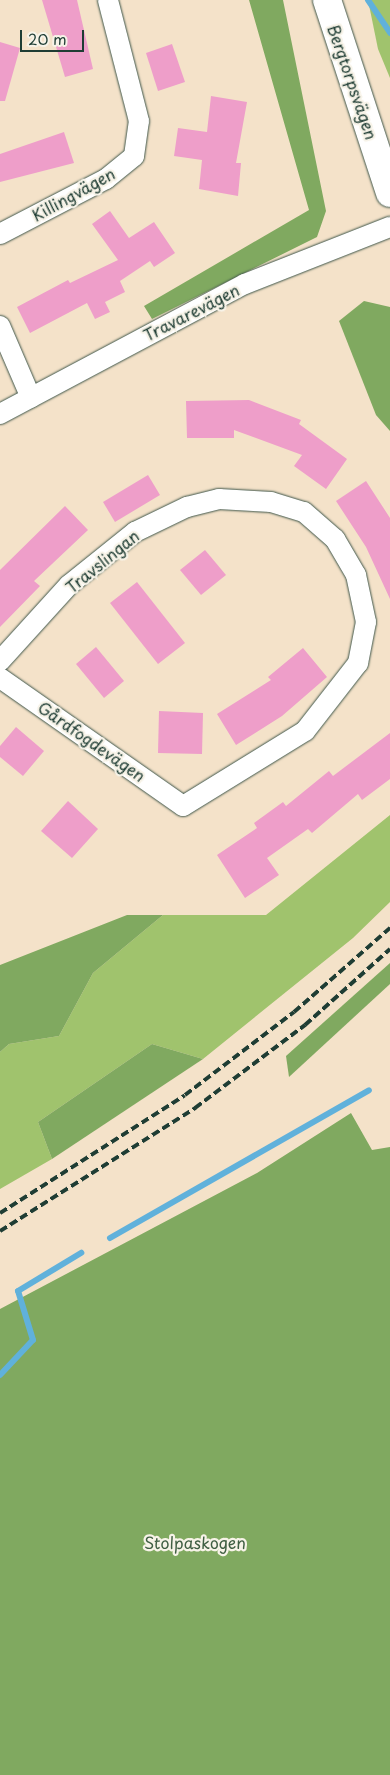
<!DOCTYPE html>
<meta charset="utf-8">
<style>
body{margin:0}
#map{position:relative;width:390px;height:1775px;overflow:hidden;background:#f4e2c9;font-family:"Playpen Sans",sans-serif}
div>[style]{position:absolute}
.green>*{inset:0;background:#a0c36d}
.forest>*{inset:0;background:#80a960}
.stream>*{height:6px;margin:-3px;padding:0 3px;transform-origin:3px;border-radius:3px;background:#60b1db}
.building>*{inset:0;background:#ee9ec9}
.roads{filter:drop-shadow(0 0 1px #3f564a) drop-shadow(0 0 1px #3f564a)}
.minor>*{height:20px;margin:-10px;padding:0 10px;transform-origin:10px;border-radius:10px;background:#fff}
.secondary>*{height:28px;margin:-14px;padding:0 14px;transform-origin:14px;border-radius:14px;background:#fff}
.rail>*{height:4px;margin-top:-2px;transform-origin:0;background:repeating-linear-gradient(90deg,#1f3d34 0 8px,transparent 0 12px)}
span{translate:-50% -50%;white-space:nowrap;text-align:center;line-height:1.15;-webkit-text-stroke:4.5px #f7f3e8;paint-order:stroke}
.street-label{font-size:16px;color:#1f3d34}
.park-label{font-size:16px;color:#3f5e42}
.scale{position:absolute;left:20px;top:30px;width:64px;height:22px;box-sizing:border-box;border:2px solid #1f3d34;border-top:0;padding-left:6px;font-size:15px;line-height:18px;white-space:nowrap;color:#1f3d34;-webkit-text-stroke:4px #f7f3e8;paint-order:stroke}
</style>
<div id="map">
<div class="green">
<div style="clip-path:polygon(368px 0,390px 0,390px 78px,378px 49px)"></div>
<div style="clip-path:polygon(390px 815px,390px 902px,353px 938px,203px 1059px,152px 1044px,38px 1122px,52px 1159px,0 1189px,0 1052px,9px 1044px,59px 1036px,93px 973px,163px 915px,266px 915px)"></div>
</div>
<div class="forest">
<div style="clip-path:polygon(249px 0,283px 0,326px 211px,317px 237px,152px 319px,144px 306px,309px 210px)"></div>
<div style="clip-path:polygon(364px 301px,390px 307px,390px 431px,376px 415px,339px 321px)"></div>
<div style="clip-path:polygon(127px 915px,163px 915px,93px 973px,59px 1036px,9px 1044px,0 1052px,0 965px)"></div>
<div style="clip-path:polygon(390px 963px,390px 984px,289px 1077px,286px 1056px)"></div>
<div style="clip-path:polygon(152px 1044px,203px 1059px,52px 1159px,38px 1122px)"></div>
<div style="clip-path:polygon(351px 1113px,372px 1150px,390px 1147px,390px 1775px,0 1775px,0 1309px,257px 1173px)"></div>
</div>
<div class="stream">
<div style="left:368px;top:0;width:40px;rotate:56deg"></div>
<div style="left:110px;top:1238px;width:298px;rotate:-29.7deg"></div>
<div style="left:0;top:1375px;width:48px;rotate:-46.7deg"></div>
<div style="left:33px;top:1340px;width:51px;rotate:-107deg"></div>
<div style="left:18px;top:1291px;width:74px;rotate:-31.1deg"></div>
</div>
<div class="building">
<div style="clip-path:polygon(42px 0,77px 0,93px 69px,65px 77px)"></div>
<div style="clip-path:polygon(0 42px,20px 48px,5px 101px,0 101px)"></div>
<div style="clip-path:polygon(172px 44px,185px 82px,158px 91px,146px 53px)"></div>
<div style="clip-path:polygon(211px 96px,247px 102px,236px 163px,241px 163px,238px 196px,199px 189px,202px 160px,174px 156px,178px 128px,207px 132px)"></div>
<div style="clip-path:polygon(64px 132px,74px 163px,0 182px,0 154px)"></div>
<div style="clip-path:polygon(110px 211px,129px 238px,154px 222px,175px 253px,154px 267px,150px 261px,120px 281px,125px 292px,105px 302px,110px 312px,95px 319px,87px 303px,30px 333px,17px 307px,68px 280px,70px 283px,118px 260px,92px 224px)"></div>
<div style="clip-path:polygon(249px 400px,301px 420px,299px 424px,347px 459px,326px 489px,294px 466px,302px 455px,234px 430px,234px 438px,187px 438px,186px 401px)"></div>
<div style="clip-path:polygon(148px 475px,160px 495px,115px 522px,103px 502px)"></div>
<div style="clip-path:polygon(366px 481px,390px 518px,390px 599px,366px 547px,336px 501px)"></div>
<div style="clip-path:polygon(65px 506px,88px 530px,34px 581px,40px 586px,0 627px,0 570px)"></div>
<div style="clip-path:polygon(205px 550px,226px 575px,201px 595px,180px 570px)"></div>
<div style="clip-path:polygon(137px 582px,185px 643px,158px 664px,110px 603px)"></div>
<div style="clip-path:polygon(96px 647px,124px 681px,104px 698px,76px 664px)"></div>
<div style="clip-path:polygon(303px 648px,327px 677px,282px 716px,236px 745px,217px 714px,271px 680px,268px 677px)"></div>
<div style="clip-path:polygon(159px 711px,203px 713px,202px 754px,158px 753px)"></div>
<div style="clip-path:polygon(16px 727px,44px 751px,23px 776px,0 757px,0 746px)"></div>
<div style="clip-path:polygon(390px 733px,390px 779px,362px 800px,358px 794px,312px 833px,308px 829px,267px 858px,279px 875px,245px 898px,217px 855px,257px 828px,254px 823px,283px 802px,286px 806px,329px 771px,333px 776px)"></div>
<div style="clip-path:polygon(68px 801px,98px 829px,72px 858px,41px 831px)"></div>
</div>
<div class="roads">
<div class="minor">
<div style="left:0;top:234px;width:119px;rotate:-27.4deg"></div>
<div style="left:106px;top:179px;width:36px;rotate:-39deg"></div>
<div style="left:134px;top:156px;width:35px;rotate:-82deg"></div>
<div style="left:139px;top:121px;width:125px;rotate:-104.4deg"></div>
<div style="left:0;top:326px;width:78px;rotate:66.7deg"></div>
<div style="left:0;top:414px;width:277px;rotate:-28deg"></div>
<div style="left:245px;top:284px;width:156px;rotate:-21.5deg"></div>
<div style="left:0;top:661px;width:103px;rotate:-47.8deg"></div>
<div style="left:69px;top:585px;width:85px;rotate:-38.8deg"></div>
<div style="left:135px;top:532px;width:58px;rotate:-25.7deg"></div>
<div style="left:187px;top:507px;width:33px;rotate:-14deg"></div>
<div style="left:219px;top:499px;width:52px;rotate:3.3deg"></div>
<div style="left:271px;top:502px;width:34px;rotate:17deg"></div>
<div style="left:304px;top:512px;width:41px;rotate:41.1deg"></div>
<div style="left:335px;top:539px;width:42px;rotate:59.7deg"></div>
<div style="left:356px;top:575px;width:48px;rotate:78deg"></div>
<div style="left:366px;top:622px;width:42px;rotate:101deg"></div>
<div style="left:358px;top:663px;width:86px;rotate:127.9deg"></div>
<div style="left:305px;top:731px;width:143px;rotate:148.4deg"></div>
<div style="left:183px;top:806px;width:223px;rotate:-145deg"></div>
</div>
<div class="secondary">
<div style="left:327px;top:0;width:203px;rotate:71.9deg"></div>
</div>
</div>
<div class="rail">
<div style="left:0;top:1213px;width:219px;rotate:-32.5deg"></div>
<div style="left:185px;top:1095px;width:137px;rotate:-37.3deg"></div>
<div style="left:294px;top:1012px;width:128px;rotate:-41.2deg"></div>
<div style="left:0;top:1231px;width:231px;rotate:-32.2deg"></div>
<div style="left:195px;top:1108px;width:138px;rotate:-37deg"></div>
<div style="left:305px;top:1025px;width:114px;rotate:-41.8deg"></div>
</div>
<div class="street-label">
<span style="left:353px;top:82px;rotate:71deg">Bergtorpsvägen</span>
<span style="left:73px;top:194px;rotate:-29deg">Killingvägen</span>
<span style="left:191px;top:312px;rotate:-27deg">Travarevägen</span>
<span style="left:102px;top:561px;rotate:-39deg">Travslingan</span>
<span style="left:92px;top:741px;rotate:35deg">Gårdfogdevägen</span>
</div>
<div class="park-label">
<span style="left:195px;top:1542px">Stolpaskogen</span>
</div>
<div class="scale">20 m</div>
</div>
